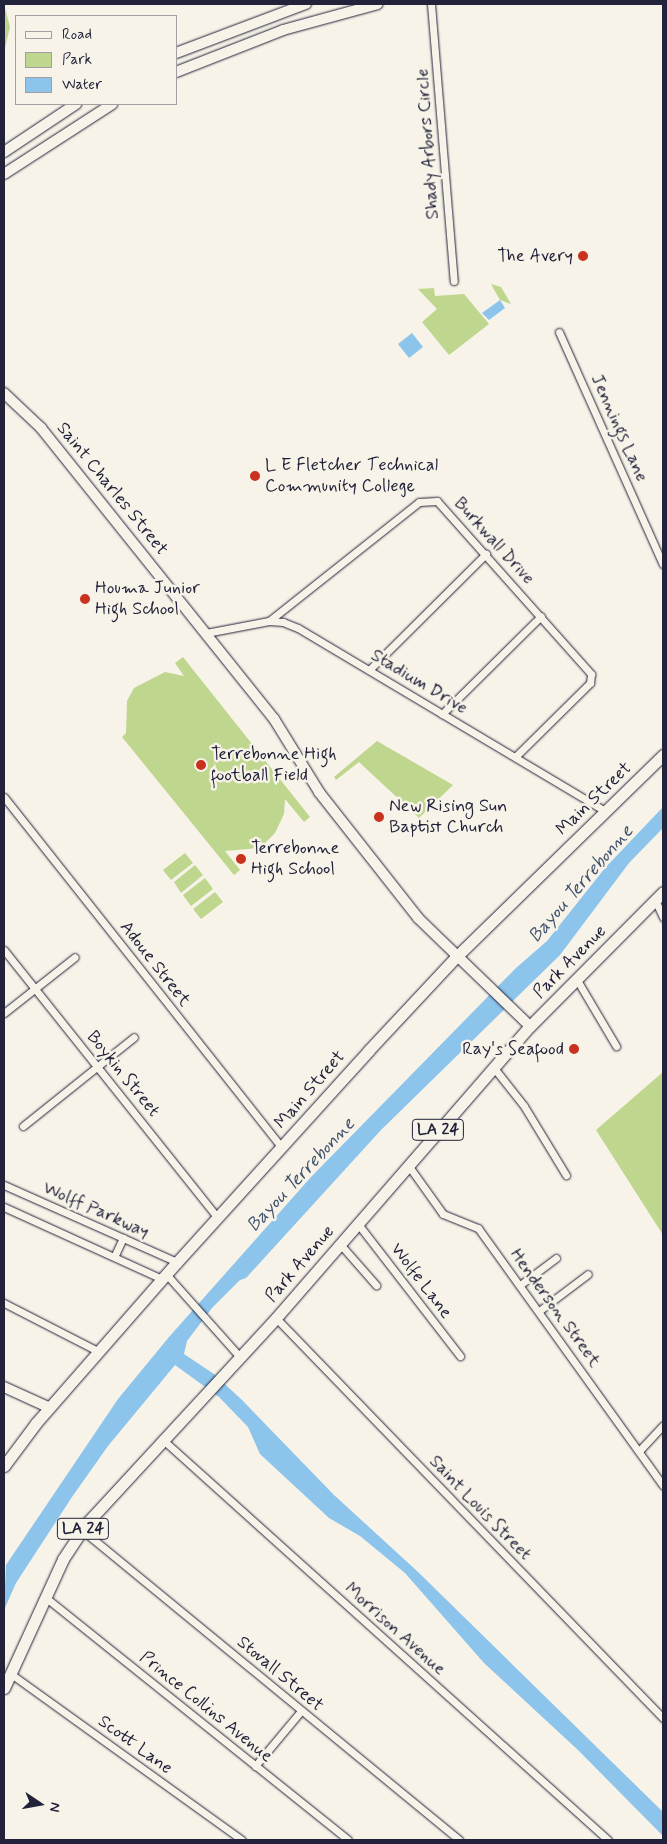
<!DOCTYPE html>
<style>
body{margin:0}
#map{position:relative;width:667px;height:1844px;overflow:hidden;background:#f7f3e8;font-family:Mynerve,sans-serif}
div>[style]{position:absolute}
.green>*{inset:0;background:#bed68d}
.water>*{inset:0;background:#8cc4eb}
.roads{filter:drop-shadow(0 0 1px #22223b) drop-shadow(0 0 1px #22223b)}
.street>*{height:7px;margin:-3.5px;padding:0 3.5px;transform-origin:3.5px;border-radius:3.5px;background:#f7f3e8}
.secondary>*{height:10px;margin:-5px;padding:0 5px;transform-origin:5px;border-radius:5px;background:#f7f3e8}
.primary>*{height:11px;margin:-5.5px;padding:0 5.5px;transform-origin:5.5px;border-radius:5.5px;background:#f7f3e8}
.dots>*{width:14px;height:14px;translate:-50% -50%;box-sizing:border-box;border:2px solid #f7f3e8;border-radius:50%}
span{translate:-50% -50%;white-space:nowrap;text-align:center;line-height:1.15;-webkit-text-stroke:5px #f7f3e8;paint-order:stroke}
.shield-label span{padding:1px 4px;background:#f7f3e8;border:1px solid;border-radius:4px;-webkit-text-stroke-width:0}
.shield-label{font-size:16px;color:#22223b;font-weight:700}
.street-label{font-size:18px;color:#22223b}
.poi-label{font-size:18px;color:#22223b}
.right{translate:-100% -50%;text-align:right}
.left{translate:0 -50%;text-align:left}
.water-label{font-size:19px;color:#425370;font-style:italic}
.frame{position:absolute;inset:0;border:5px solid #22223b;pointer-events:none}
.legend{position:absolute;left:15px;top:15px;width:162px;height:90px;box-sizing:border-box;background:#f7f3e8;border:1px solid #a29fa3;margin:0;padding:6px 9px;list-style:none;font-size:15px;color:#22223b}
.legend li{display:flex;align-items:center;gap:10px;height:25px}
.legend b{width:25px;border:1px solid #a29fa3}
.north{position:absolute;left:15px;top:1779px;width:50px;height:50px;-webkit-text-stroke:4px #f7f3e8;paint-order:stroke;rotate:102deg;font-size:14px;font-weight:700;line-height:20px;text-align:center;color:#22223b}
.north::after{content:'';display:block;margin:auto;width:18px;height:22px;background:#22223b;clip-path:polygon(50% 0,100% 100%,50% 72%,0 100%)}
</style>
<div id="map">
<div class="green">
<div style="clip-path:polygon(4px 4px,10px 27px,4px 52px)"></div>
<div style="clip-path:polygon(491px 284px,501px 287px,511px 304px,500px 300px)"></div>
<div style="clip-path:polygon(434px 288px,435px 296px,464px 294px,489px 324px,449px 355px,422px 322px,437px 309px,418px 289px)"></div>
<div style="clip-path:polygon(183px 657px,310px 817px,304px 822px,285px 799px,284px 814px,275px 833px,260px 848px,225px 851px,240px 870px,234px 875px,122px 737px,126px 733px,127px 701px,134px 688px,165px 672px,184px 676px,175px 663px)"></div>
<div style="clip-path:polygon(377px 741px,453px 785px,419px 818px,359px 762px,336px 780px,334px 777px)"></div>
<div style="clip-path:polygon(185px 853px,193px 863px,171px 880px,163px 870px)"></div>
<div style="clip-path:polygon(195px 865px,203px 875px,181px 893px,174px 882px)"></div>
<div style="clip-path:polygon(205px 878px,213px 889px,191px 906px,183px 895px)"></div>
<div style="clip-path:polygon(215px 892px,223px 902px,201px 919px,193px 909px)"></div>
<div style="clip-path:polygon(663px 1072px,663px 1235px,596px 1130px)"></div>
</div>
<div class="water">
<div style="clip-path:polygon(500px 300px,505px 308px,489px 320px,482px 313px)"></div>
<div style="clip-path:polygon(412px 333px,423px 347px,409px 358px,398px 344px)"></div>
<div style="clip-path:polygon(663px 807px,663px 828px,629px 863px,560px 955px,381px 1130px,246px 1278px,240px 1280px,212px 1308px,187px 1341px,184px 1354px,214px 1374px,242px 1400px,334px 1495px,417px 1571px,663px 1812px,663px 1836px,578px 1750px,484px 1663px,405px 1573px,360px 1536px,329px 1518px,260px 1454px,248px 1427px,219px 1397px,175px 1365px,108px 1446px,72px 1497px,16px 1583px,4px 1610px,6px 1565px,118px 1399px,169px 1337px,311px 1177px,516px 968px,547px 941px,605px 868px)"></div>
</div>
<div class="roads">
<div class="street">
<div style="left:431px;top:4px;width:278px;rotate:85.3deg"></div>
<div style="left:559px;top:332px;width:254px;rotate:65.9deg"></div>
<div style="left:269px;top:621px;width:191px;rotate:-38.4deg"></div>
<div style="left:419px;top:502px;width:18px;rotate:-3deg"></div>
<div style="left:437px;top:501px;width:232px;rotate:48.3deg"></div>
<div style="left:591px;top:674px;width:9px;rotate:96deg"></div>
<div style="left:590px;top:683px;width:105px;rotate:135.4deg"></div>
<div style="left:206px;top:633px;width:64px;rotate:-10.8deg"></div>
<div style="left:269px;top:621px;width:14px;rotate:4deg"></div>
<div style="left:283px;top:622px;width:16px;rotate:22deg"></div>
<div style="left:298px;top:628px;width:357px;rotate:30.8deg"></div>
<div style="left:369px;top:670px;width:165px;rotate:-44.8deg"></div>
<div style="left:442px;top:714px;width:139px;rotate:-44.7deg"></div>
<div style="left:4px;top:797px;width:448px;rotate:51.6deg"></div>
<div style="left:655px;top:900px;width:19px;rotate:65deg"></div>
<div style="left:4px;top:950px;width:343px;rotate:51.4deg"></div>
<div style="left:577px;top:980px;width:77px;rotate:59.4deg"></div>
<div style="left:4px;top:1013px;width:90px;rotate:-38.3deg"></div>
<div style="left:494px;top:1068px;width:48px;rotate:51.7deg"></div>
<div style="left:524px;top:1106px;width:81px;rotate:58.7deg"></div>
<div style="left:23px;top:1126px;width:142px;rotate:-38.7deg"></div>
<div style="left:408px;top:1165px;width:60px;rotate:54.5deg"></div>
<div style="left:443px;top:1214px;width:38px;rotate:22deg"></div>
<div style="left:478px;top:1228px;width:317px;rotate:54.3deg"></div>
<div style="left:4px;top:1185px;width:189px;rotate:24deg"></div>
<div style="left:4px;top:1207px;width:174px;rotate:24.5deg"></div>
<div style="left:358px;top:1224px;width:167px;rotate:52.3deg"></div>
<div style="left:340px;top:1244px;width:55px;rotate:48.7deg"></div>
<div style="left:115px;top:1255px;width:19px;rotate:-65deg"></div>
<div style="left:166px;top:1274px;width:110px;rotate:48.3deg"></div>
<div style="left:520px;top:1285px;width:45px;rotate:-36.9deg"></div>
<div style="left:4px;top:1303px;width:106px;rotate:27.1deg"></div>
<div style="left:539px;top:1311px;width:61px;rotate:-37.1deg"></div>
<div style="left:276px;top:1318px;width:557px;rotate:45.95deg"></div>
<div style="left:162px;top:1439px;width:600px;rotate:41.96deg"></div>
<div style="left:639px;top:1451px;width:35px;rotate:-47deg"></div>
<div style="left:82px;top:1530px;width:488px;rotate:39.4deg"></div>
<div style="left:45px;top:1597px;width:388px;rotate:38.7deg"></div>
<div style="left:11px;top:1674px;width:284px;rotate:35.7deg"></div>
<div style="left:255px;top:1766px;width:72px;rotate:-50.1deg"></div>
</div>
<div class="secondary">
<div style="left:176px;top:53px;width:139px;rotate:-20.7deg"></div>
<div style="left:176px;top:72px;width:115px;rotate:-21.4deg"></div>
<div style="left:283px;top:30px;width:98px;rotate:-15.3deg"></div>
<div style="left:4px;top:152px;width:87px;rotate:-33.7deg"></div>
<div style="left:4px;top:174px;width:129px;rotate:-32.9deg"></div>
<div style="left:4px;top:393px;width:51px;rotate:43.4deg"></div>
<div style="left:41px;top:428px;width:373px;rotate:51.3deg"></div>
<div style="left:274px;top:719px;width:86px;rotate:58.3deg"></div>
<div style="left:319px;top:792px;width:160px;rotate:51.8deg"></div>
<div style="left:418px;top:918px;width:156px;rotate:44deg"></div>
<div style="left:4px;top:1387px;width:51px;rotate:24.5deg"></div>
</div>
<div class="primary">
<div style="left:4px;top:1466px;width:54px;rotate:-53.3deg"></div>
<div style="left:36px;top:1423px;width:214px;rotate:-48.8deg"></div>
<div style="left:177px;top:1262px;width:285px;rotate:-47.8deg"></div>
<div style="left:368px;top:1051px;width:130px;rotate:-46.9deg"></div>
<div style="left:457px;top:956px;width:288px;rotate:-44.3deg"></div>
<div style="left:4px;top:1688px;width:142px;rotate:-65.4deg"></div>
<div style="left:63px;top:1559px;width:42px;rotate:-56.7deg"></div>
<div style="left:86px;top:1524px;width:280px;rotate:-47.3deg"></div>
<div style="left:276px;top:1318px;width:387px;rotate:-49deg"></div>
<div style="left:530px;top:1026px;width:189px;rotate:-45.2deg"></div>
</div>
</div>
<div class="dots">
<div style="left:583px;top:256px;background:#c8321e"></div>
<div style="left:255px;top:476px;background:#c8321e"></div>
<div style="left:85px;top:599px;background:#c8321e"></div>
<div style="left:201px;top:765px;background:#c8321e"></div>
<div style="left:379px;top:817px;background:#c8321e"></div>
<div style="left:241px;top:859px;background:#c8321e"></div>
<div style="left:574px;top:1049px;background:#c8321e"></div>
</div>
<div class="shield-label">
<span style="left:438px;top:1130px">LA 24</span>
<span style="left:83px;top:1529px">LA 24</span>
</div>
<div class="street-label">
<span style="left:428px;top:144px;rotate:-94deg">Shady Arbors Circle</span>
<span style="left:619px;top:428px;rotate:66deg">Jennings Lane</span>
<span style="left:112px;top:489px;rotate:51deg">Saint Charles Street</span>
<span style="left:494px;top:541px;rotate:48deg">Burkwall Drive</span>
<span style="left:419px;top:682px;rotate:31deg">Stadium Drive</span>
<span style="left:594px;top:799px;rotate:-44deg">Main Street</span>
<span style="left:570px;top:962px;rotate:-45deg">Park Avenue</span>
<span style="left:155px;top:964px;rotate:52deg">Adoue Street</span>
<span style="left:123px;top:1074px;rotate:51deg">Boykin Street</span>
<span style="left:310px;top:1090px;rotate:-49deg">Main Street</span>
<span style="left:96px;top:1210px;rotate:24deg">Wolff Parkway</span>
<span style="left:300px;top:1264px;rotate:-49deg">Park Avenue</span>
<span style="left:421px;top:1281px;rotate:53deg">Wolfe Lane</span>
<span style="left:555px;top:1308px;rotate:54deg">Henderson Street</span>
<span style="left:480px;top:1508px;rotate:46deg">Saint Louis Street</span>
<span style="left:395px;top:1629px;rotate:42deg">Morrison Avenue</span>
<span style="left:280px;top:1674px;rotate:40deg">Stovall Street</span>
<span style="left:206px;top:1707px;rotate:39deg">Prince Collins Avenue</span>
<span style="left:135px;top:1745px;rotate:36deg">Scott Lane</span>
</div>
<div class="poi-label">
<span class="right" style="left:573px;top:256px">The Avery</span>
<span class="left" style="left:265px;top:476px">L E Fletcher Technical<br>Community College</span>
<span class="left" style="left:95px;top:599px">Houma Junior<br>High School</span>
<span class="left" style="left:211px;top:765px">Terrebonne High<br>football Field</span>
<span class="left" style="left:389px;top:817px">New Rising Sun<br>Baptist Church</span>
<span class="left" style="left:251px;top:859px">Terrebonne<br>High School</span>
<span class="right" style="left:564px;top:1049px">Ray's Seafood</span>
</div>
<div class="water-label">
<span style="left:581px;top:884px;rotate:-49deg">Bayou Terrebonne</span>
<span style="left:301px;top:1175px;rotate:-47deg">Bayou Terrebonne</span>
</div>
<div class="frame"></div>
<ul class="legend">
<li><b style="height:6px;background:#f7f3e8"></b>Road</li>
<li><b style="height:14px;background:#bed68d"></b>Park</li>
<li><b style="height:14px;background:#8cc4eb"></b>Water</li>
</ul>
<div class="north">N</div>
</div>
